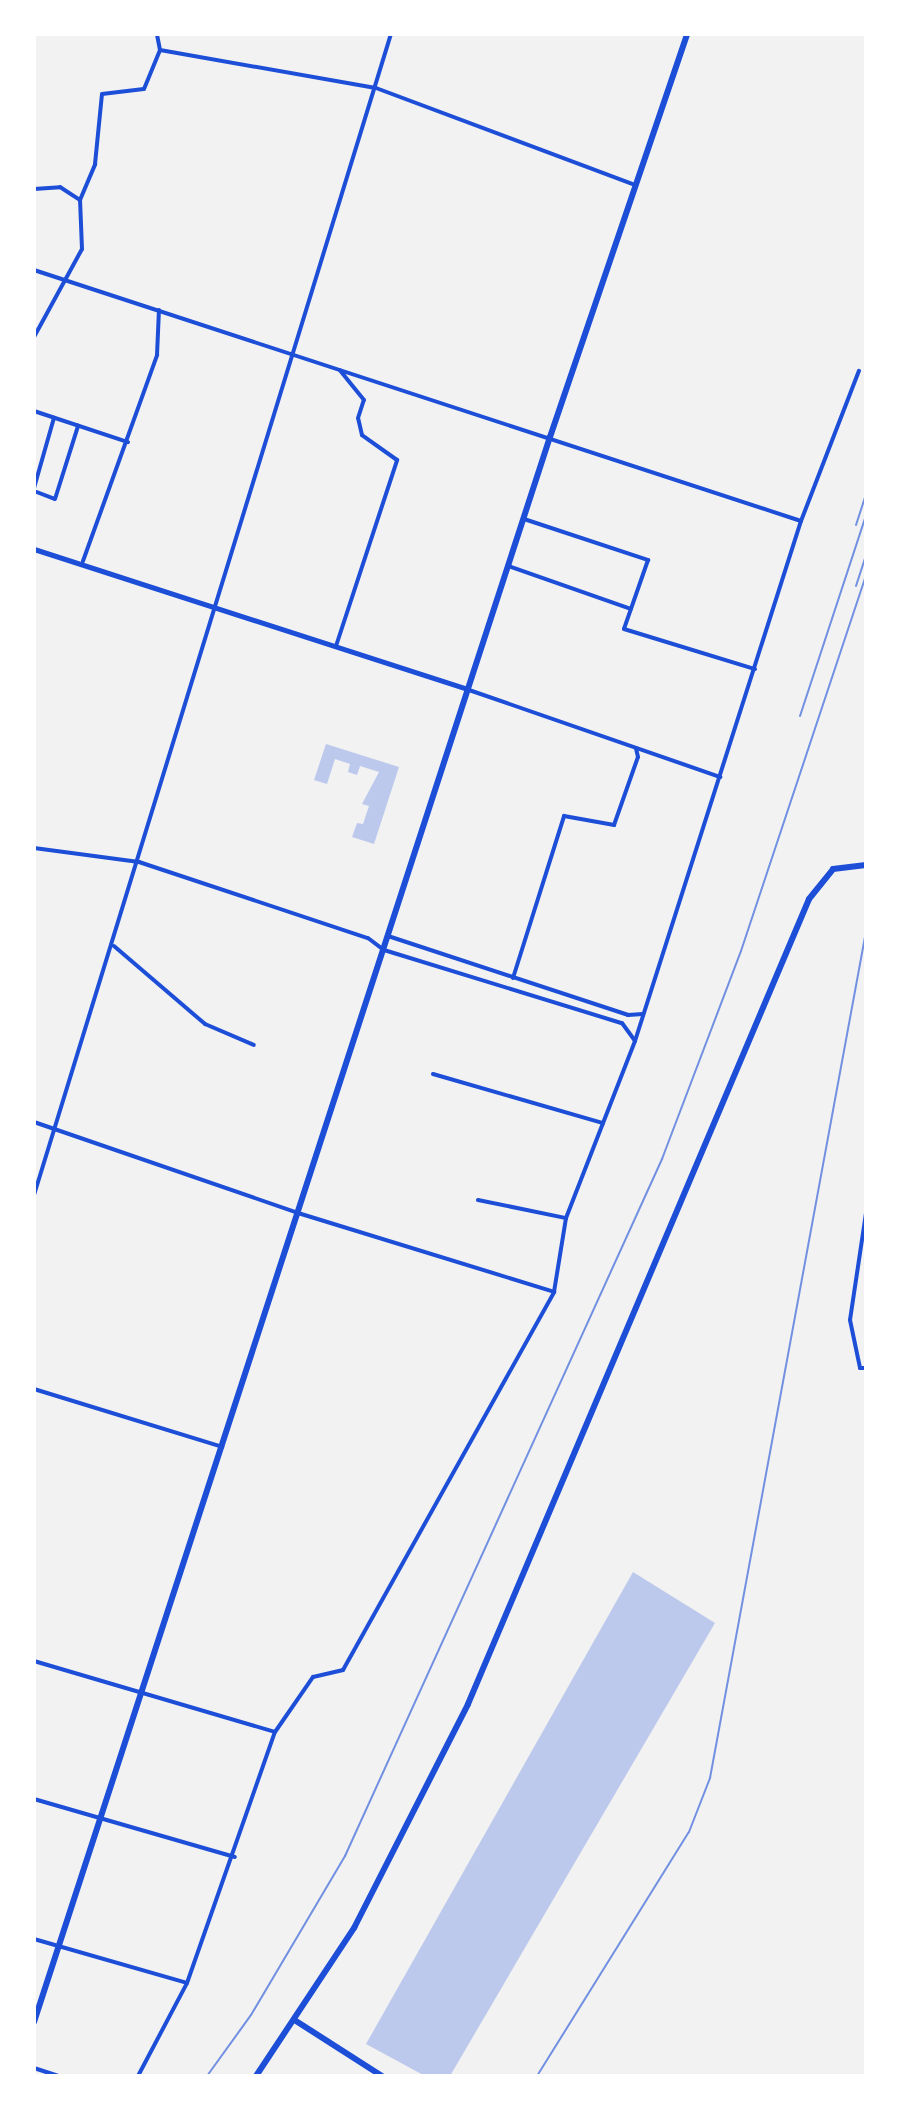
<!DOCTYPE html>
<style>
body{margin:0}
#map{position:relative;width:900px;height:2110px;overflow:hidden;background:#f2f2f2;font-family:Helvetica,sans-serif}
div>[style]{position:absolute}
.building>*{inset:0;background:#bdc9ec}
.minor>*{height:4px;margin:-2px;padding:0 2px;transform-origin:2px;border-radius:2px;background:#1d4ed8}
.tertiary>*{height:5px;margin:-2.5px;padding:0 2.5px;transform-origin:2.5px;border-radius:2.5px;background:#1d4ed8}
.secondary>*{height:6px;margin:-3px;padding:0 3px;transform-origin:3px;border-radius:3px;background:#1d4ed8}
.rail>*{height:2px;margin:-1px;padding:0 1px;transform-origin:1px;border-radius:1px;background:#7290e2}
span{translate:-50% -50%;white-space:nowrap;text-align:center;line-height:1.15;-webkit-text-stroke:6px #fff;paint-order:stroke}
.frame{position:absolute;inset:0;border:36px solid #fff;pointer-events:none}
</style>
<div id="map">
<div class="building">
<div style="clip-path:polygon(326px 744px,399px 767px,374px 844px,352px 837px,357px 823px,363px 824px,369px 806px,362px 804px,379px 772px,360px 766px,357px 775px,348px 772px,350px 764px,335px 759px,327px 784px,314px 780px)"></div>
<div style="clip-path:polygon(633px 1572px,715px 1623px,450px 2076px,425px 2076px,366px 2044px)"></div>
</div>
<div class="minor">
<div style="left:160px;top:50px;width:219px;rotate:10deg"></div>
<div style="left:376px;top:88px;width:277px;rotate:20.5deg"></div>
<div style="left:34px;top:189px;width:26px;rotate:-4deg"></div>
<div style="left:60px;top:187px;width:24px;rotate:33deg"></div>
<div style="left:34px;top:270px;width:807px;rotate:18.12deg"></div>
<div style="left:34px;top:337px;width:100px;rotate:-61.4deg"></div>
<div style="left:82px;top:249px;width:49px;rotate:-92.3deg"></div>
<div style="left:80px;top:200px;width:39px;rotate:-67deg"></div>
<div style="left:95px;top:164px;width:70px;rotate:-84.3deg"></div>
<div style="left:102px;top:94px;width:42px;rotate:-6.8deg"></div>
<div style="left:144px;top:89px;width:42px;rotate:-67.7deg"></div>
<div style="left:160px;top:50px;width:16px;rotate:-101deg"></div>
<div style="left:34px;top:411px;width:99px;rotate:18.3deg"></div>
<div style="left:34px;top:488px;width:73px;rotate:-74.1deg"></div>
<div style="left:34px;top:491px;width:22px;rotate:21deg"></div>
<div style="left:55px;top:499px;width:77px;rotate:-72.5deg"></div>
<div style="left:524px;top:519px;width:131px;rotate:18.3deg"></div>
<div style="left:648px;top:560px;width:73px;rotate:109.2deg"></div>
<div style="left:624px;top:629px;width:137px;rotate:17deg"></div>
<div style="left:83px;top:561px;width:219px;rotate:-70.2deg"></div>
<div style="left:157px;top:355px;width:45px;rotate:-87.5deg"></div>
<div style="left:508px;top:566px;width:130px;rotate:19.3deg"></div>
<div style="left:336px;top:646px;width:196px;rotate:-71.8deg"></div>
<div style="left:397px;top:460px;width:43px;rotate:-144.5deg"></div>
<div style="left:362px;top:435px;width:17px;rotate:-103deg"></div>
<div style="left:358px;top:418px;width:19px;rotate:-72deg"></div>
<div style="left:364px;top:400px;width:38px;rotate:-129deg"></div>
<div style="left:469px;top:690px;width:266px;rotate:19.1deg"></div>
<div style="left:34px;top:848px;width:106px;rotate:7.6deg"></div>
<div style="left:139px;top:862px;width:241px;rotate:18.4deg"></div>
<div style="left:368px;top:938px;width:20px;rotate:37deg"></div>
<div style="left:384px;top:950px;width:249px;rotate:17.1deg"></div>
<div style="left:622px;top:1023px;width:22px;rotate:54deg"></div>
<div style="left:388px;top:936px;width:253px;rotate:18.2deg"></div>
<div style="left:628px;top:1015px;width:15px;rotate:-4deg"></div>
<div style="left:114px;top:946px;width:120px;rotate:40.6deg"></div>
<div style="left:205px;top:1024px;width:53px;rotate:23.2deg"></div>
<div style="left:513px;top:978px;width:170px;rotate:-72.5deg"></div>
<div style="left:564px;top:816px;width:51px;rotate:10.2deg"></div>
<div style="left:614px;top:825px;width:72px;rotate:-70.6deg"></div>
<div style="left:638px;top:757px;width:9px;rotate:-103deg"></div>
<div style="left:433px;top:1074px;width:177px;rotate:16.1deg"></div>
<div style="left:34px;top:1122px;width:279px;rotate:19deg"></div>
<div style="left:298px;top:1213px;width:268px;rotate:17.1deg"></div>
<div style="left:34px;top:1195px;width:1215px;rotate:-72.91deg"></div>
<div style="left:478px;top:1200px;width:90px;rotate:11.6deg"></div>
<div style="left:866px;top:1213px;width:108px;rotate:98.5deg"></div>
<div style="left:850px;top:1320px;width:49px;rotate:78.2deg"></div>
<div style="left:860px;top:1368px;width:6px"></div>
<div style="left:34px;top:1389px;width:197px;rotate:17.1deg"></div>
<div style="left:34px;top:1661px;width:251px;rotate:16.4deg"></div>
<div style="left:34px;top:1799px;width:209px;rotate:16.1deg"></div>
<div style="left:34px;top:1939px;width:159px;rotate:16deg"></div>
<div style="left:34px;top:2068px;width:25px;rotate:18deg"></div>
<div style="left:138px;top:2076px;width:105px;rotate:-62.2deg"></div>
<div style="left:187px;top:1983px;width:266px;rotate:-70.7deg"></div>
<div style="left:275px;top:1732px;width:67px;rotate:-55.4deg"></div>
<div style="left:313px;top:1677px;width:31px;rotate:-13deg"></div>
<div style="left:343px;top:1670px;width:433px;rotate:-60.8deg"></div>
<div style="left:554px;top:1292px;width:75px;rotate:-80.8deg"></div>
<div style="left:566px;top:1218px;width:190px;rotate:-68.7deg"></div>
<div style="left:635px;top:1041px;width:546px;rotate:-72.3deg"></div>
<div style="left:801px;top:521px;width:161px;rotate:-68.9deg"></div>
</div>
<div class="tertiary">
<div style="left:34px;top:549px;width:456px;rotate:17.9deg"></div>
</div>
<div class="secondary">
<div style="left:296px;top:2021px;width:102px;rotate:32.6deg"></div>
<div style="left:34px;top:2022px;width:1667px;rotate:-71.97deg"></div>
<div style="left:550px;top:437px;width:426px;rotate:-71.2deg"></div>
<div style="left:256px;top:2076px;width:178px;rotate:-56.5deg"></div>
<div style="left:354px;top:1928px;width:251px;rotate:-63deg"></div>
<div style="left:468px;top:1704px;width:874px;rotate:-67.04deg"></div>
<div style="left:809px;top:899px;width:38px;rotate:-51deg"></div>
<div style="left:833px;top:869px;width:33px;rotate:-7deg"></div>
</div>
<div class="rail">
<div style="left:856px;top:525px;width:33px;rotate:-72deg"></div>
<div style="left:856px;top:586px;width:33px;rotate:-72deg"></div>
<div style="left:800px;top:716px;width:212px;rotate:-71.8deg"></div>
<div style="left:207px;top:2076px;width:75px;rotate:-54.2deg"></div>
<div style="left:251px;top:2015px;width:185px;rotate:-59.4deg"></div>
<div style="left:345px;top:1856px;width:766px;rotate:-65.54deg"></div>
<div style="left:662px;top:1159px;width:222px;rotate:-69.2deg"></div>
<div style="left:741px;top:951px;width:395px;rotate:-71.6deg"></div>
<div style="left:537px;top:2076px;width:287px;rotate:-58.1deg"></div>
<div style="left:689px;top:1832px;width:58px;rotate:-68.7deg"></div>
<div style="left:710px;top:1778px;width:861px;rotate:-79.56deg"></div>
</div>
<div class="frame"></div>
</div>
